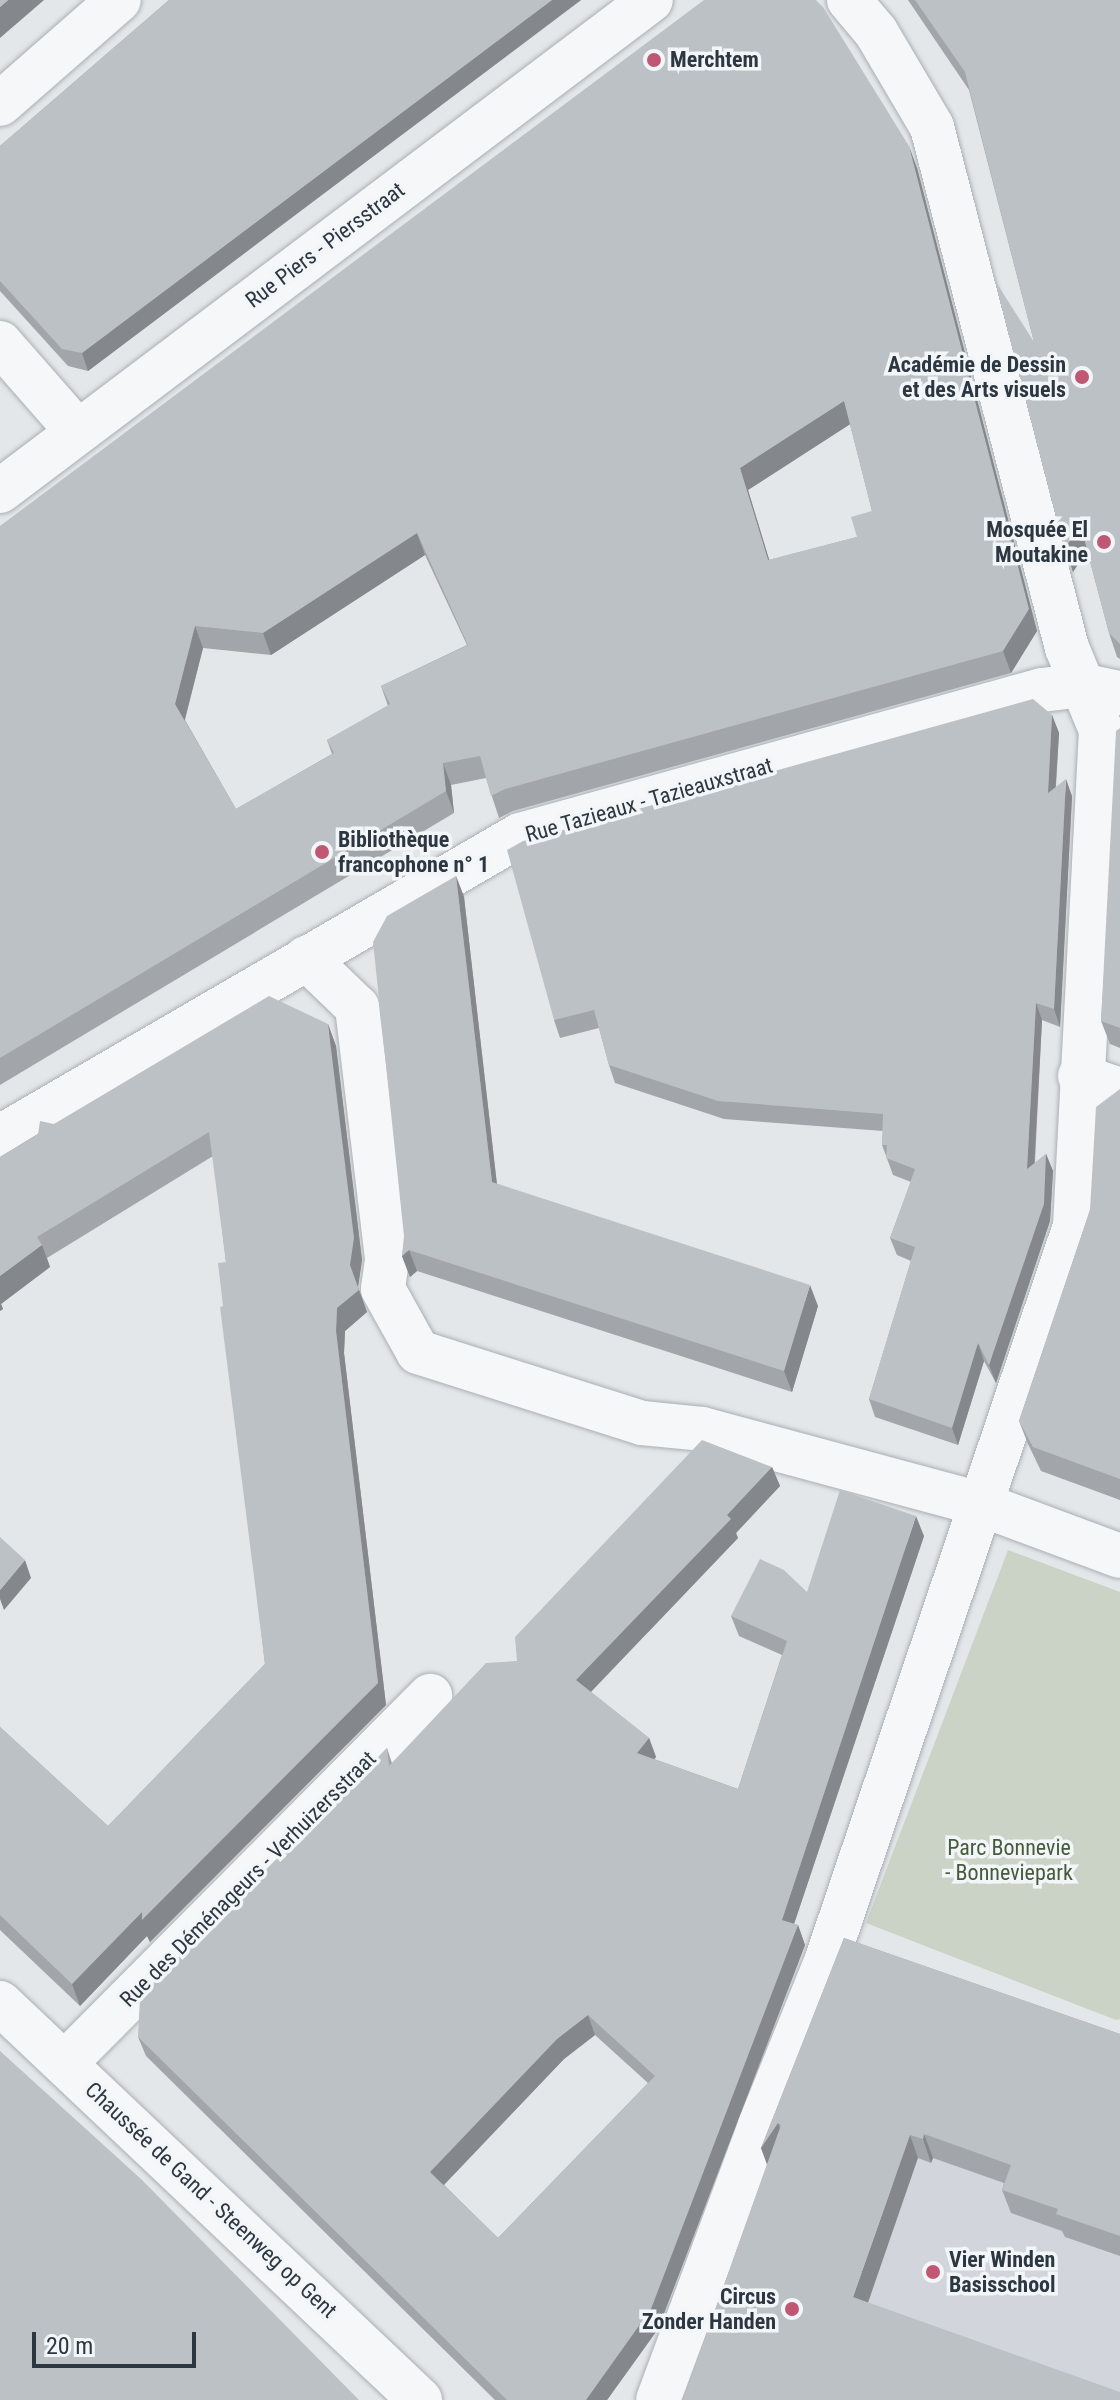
<!DOCTYPE html>
<meta charset="utf-8">
<style>
body{margin:0}
#map{position:relative;width:1120px;height:2400px;overflow:hidden;background:#e4e7ea;font-family:"Roboto Condensed",sans-serif}
div>[style]{position:absolute}
.built>*{inset:0;background:#d2d6dc}
.green>*{inset:0;background:#cbd3c6}
.roads{filter:drop-shadow(0 0 2px #a9afb4) drop-shadow(0 0 2px #a9afb4)}
.pedestrian>*{height:44px;margin:-22px;padding:0 22px;transform-origin:22px;border-radius:22px;background:#f6f7f9}
.minor>*{height:44px;margin:-22px;padding:0 22px;transform-origin:22px;border-radius:22px;background:#f6f7f9}
.tertiary>*{height:44px;margin:-22px;padding:0 22px;transform-origin:22px;border-radius:22px;background:#f6f7f9}
.wall>*{inset:0;background:#a2a6aa}
.shaded-wall>*{inset:0;background:#84878b}
.building>*{inset:0;background:#bcc1c6}
.dots>*{width:22px;height:22px;translate:-50% -50%;box-sizing:border-box;border:4px solid #f3f6f8;border-radius:50%}
span{translate:-50% -50%;white-space:nowrap;text-align:center;line-height:1.15;-webkit-text-stroke:7px #f3f6f8;paint-order:stroke}
.poi-label{font-size:22px;color:#2d3741;font-weight:700}
.left{translate:0 -50%;text-align:left}
.right{translate:-100% -50%;text-align:right}
.street-label{font-size:22px;color:#2d3741}
.park-label{font-size:22px;color:#465b3c}
.scale{position:absolute;left:32px;top:2332px;width:164px;height:36px;box-sizing:border-box;border:4px solid #2d3741;border-top:0;padding-left:10px;font-size:24px;line-height:28px;white-space:nowrap;color:#2d3741;-webkit-text-stroke:6px #f3f6f8;paint-order:stroke}
</style>
<div id="map">
<div class="built">
<div style="clip-path:polygon(809px 2087px,1120px 2197px,1120px 2400px,870px 2400px)"></div>
</div>
<div class="green">
<div style="clip-path:polygon(1008px 1550px,1120px 1592px,1120px 2019px,1116px 2020px,866px 1923px)"></div>
</div>
<div class="roads">
<div class="pedestrian">
<div style="left:306px;top:958px;width:71px;rotate:43.9deg"></div>
<div style="left:357px;top:1007px;width:255px;rotate:83.2deg"></div>
<div style="left:387px;top:1260px;width:29px;rotate:98deg"></div>
<div style="left:383px;top:1289px;width:72px;rotate:60.9deg"></div>
<div style="left:418px;top:1352px;width:235px;rotate:17.6deg"></div>
<div style="left:642px;top:1423px;width:60px;rotate:5.7deg"></div>
<div style="left:702px;top:1429px;width:291px;rotate:15.1deg"></div>
<div style="left:65px;top:2063px;width:518px;rotate:-45.16deg"></div>
</div>
<div class="minor">
<div style="left:0;top:104px;width:158px;rotate:-41.2deg"></div>
<div style="left:0;top:343px;width:118px;rotate:48.8deg"></div>
<div style="left:1080px;top:1076px;width:42px;rotate:19.3deg"></div>
<div style="left:0;top:1137px;width:601px;rotate:-30.15deg"></div>
<div style="left:520px;top:835px;width:542px;rotate:-15.52deg"></div>
<div style="left:1042px;top:690px;width:39px;rotate:-7deg"></div>
<div style="left:1081px;top:685px;width:40px;rotate:12deg"></div>
<div style="left:983px;top:1505px;width:146px;rotate:20.4deg"></div>
<div style="left:658px;top:2400px;width:293px;rotate:-69.6deg"></div>
<div style="left:760px;top:2125px;width:176px;rotate:-68deg"></div>
<div style="left:826px;top:1962px;width:777px;rotate:-71.31deg"></div>
<div style="left:1075px;top:1226px;width:497px;rotate:-87deg"></div>
<div style="left:1101px;top:730px;width:89px;rotate:-112.5deg"></div>
<div style="left:1067px;top:648px;width:538px;rotate:-104.53deg"></div>
<div style="left:932px;top:127px;width:110px;rotate:-120.5deg"></div>
<div style="left:876px;top:32px;width:42px;rotate:-130.2deg"></div>
</div>
<div class="tertiary">
<div style="left:0;top:491px;width:815px;rotate:-37.02deg"></div>
<div style="left:0;top:2003px;width:578px;rotate:43.39deg"></div>
</div>
</div>
<div class="wall">
<div style="clip-path:polygon(169px 0,581px 0,88px 371px,68px 366px,0 291px,0 146px)"></div>
<div style="clip-path:polygon(908px 0,1120px 0,1120px 659px,1117px 657px,1109px 633px,1087px 550px,1073px 572px,1034px 342px,969px 90px)"></div>
<div style="clip-path:polygon(evenodd,917px 168px,1037px 631px,1011px 673px,513px 811px,499px 818px,486px 778px,451px 785px,454px 813px,0 1085px,0 526px,917px 168px,850px 424px,872px 511px,857px 537px,769px 560px,748px 490px,850px 424px,917px 168px,425px 555px,467px 645px,381px 686px,388px 706px,327px 740px,332px 754px,236px 809px,185px 720px,203px 648px,271px 655px,425px 555px)"></div>
<div style="clip-path:polygon(1052px 715px,1059px 733px,1056px 787px,1072px 796px,1060px 1027px,1042px 1020px,1035px 1163px,1046px 1154px,1053px 1171px,1050px 1221px,996px 1383px,984px 1361px,958px 1445px,875px 1417px,869px 1399px,911px 1261px,897px 1255px,890px 1238px,911px 1182px,893px 1175px,882px 1145px,883px 1131px,724px 1119px,615px 1083px,609px 1065px,599px 1028px,560px 1038px,554px 1020px)"></div>
<div style="clip-path:polygon(1120px 728px,1120px 1048px,1110px 1044px,1101px 1021px)"></div>
<div style="clip-path:polygon(456px 876px,464px 897px,497px 1184px,818px 1306px,792px 1392px,417px 1271px,410px 1277px,402px 1256px)"></div>
<div style="clip-path:polygon(328px 1024px,336px 1046px,362px 1260px,358px 1287px,367px 1312px,345px 1331px,344px 1353px,386px 1705px,150px 1942px,147px 1936px,80px 2006px,0 1930px,0 1727px,108px 1826px,265px 1664px,223px 1306px,226px 1262px,213px 1156px,47px 1258px,50px 1267px,1px 1304px,3px 1309px,0 1311px,0 1157px,54px 1124px)"></div>
<div style="clip-path:polygon(1120px 1089px,1120px 1500px,1041px 1471px,1028px 1444px,1019px 1421px,1090px 1210px)"></div>
<div style="clip-path:polygon(evenodd,772px 1467px,780px 1486px,736px 1533px,738px 1538px,591px 1692px,649px 1738px,656px 1757px,654px 1759px,738px 1789px,782px 1655px,739px 1636px,731px 1616px,807px 1592px,924px 1536px,794px 1924px,798px 1925px,805px 1945px,658px 2329px,607px 2400px,495px 2400px,146px 2056px,138px 2037px,387px 1748px,392px 1763px,517px 1661px,772px 1467px,595px 2035px,648px 2083px,498px 2238px,444px 2185px,564px 2059px,595px 2035px)"></div>
<div style="clip-path:polygon(844px 1938px,1120px 2034px,1120px 2256px,1065px 2237px,1062px 2231px,1011px 2213px,1002px 2190px,1004px 2183px,933px 2158px,931px 2163px,918px 2158px,683px 2400px,767px 2165px,761px 2148px)"></div>
</div>
<div class="shaded-wall">
<div style="clip-path:polygon(8px 0,44px 0,0 38px,0 7px)"></div>
<div style="clip-path:polygon(552px 0,581px 0,88px 371px,82px 353px)"></div>
<div style="clip-path:polygon(909px 146px,917px 168px,1037px 631px,1011px 673px,1003px 651px)"></div>
<div style="clip-path:polygon(844px 401px,852px 423px,748px 490px,776px 582px,768px 560px,740px 468px)"></div>
<div style="clip-path:polygon(1080px 523px,1089px 547px,1073px 572px,1065px 549px)"></div>
<div style="clip-path:polygon(417px 533px,425px 555px,271px 655px,263px 633px)"></div>
<div style="clip-path:polygon(195px 626px,203px 648px,183px 726px,175px 704px)"></div>
<div style="clip-path:polygon(1052px 715px,1059px 733px,1054px 811px,1048px 793px)"></div>
<div style="clip-path:polygon(443px 763px,451px 785px,454px 813px,446px 791px)"></div>
<div style="clip-path:polygon(1066px 779px,1072px 796px,1060px 1027px,1054px 1009px)"></div>
<div style="clip-path:polygon(456px 876px,464px 897px,499px 1203px,492px 1182px)"></div>
<div style="clip-path:polygon(1036px 1003px,1042px 1020px,1033px 1186px,1027px 1169px)"></div>
<div style="clip-path:polygon(328px 1024px,336px 1046px,362px 1260px,358px 1287px,367px 1312px,345px 1331px,344px 1353px,386px 1705px,150px 1942px,147px 1936px,80px 2006px,72px 1984px,142px 1912px,378px 1683px,336px 1331px,337px 1308px,350px 1265px)"></div>
<div style="clip-path:polygon(1046px 1154px,1053px 1171px,1050px 1221px,996px 1383px,989px 1365px)"></div>
<div style="clip-path:polygon(42px 1245px,50px 1267px,1px 1304px,3px 1309px,0 1311px,0 1276px)"></div>
<div style="clip-path:polygon(409px 1250px,417px 1271px,410px 1277px,402px 1256px)"></div>
<div style="clip-path:polygon(810px 1285px,818px 1306px,792px 1392px,784px 1371px)"></div>
<div style="clip-path:polygon(978px 1343px,984px 1361px,958px 1445px,952px 1428px)"></div>
<div style="clip-path:polygon(772px 1467px,780px 1486px,736px 1533px,738px 1538px,583px 1700px,576px 1680px,727px 1515px)"></div>
<div style="clip-path:polygon(916px 1516px,924px 1536px,789px 1939px,782px 1920px)"></div>
<div style="clip-path:polygon(25px 1560px,31px 1578px,4px 1610px,0 1599px,0 1590px)"></div>
<div style="clip-path:polygon(649px 1738px,656px 1757px,644px 1772px,637px 1753px)"></div>
<div style="clip-path:polygon(798px 1925px,805px 1945px,658px 2329px,607px 2400px,586px 2400px)"></div>
<div style="clip-path:polygon(588px 2015px,595px 2035px,564px 2059px,437px 2192px,430px 2172px,557px 2039px)"></div>
<div style="clip-path:polygon(778px 2123px,787px 2147px,770px 2171px,761px 2148px)"></div>
<div style="clip-path:polygon(924px 2134px,933px 2158px,931px 2163px,923px 2139px)"></div>
<div style="clip-path:polygon(910px 2135px,918px 2158px,862px 2320px,853px 2297px)"></div>
</div>
<div class="building">
<div style="clip-path:polygon(0 0,8px 0,0 7px)"></div>
<div style="clip-path:polygon(169px 0,552px 0,82px 353px,62px 349px,0 281px,0 146px)"></div>
<div style="clip-path:polygon(evenodd,704px 0,816px 0,823px 7px,909px 146px,1029px 609px,1003px 651px,505px 789px,491px 796px,480px 756px,443px 763px,446px 791px,0 1058px,0 526px,704px 0,844px 401px,872px 511px,851px 517px,857px 537px,768px 560px,740px 468px,844px 401px,704px 0,417px 533px,468px 645px,381px 686px,390px 704px,327px 740px,334px 753px,236px 809px,175px 704px,195px 626px,263px 633px,417px 533px)"></div>
<div style="clip-path:polygon(915px 0,1120px 0,1120px 644px,1109px 633px,1080px 523px,1065px 549px,996px 282px,1034px 342px,965px 72px)"></div>
<div style="clip-path:polygon(1033px 699px,1052px 715px,1048px 793px,1066px 779px,1054px 1009px,1036px 1003px,1027px 1169px,1046px 1154px,1044px 1204px,989px 1365px,978px 1343px,952px 1428px,869px 1399px,915px 1247px,890px 1238px,915px 1169px,886px 1158px,887px 1145px,882px 1145px,883px 1114px,718px 1101px,609px 1065px,594px 1010px,554px 1020px,507px 850px,523px 841px)"></div>
<div style="clip-path:polygon(1120px 728px,1120px 1028px,1101px 1021px,1116px 731px)"></div>
<div style="clip-path:polygon(456px 876px,492px 1182px,810px 1285px,784px 1371px,409px 1250px,402px 1256px,404px 1236px,373px 942px,387px 916px)"></div>
<div style="clip-path:polygon(269px 996px,328px 1024px,354px 1238px,350px 1265px,359px 1290px,337px 1308px,336px 1331px,378px 1683px,142px 1920px,142px 1912px,72px 1984px,0 1915px,0 1727px,108px 1826px,265px 1664px,220px 1307px,223px 1306px,218px 1263px,226px 1262px,209px 1132px,37px 1237px,42px 1245px,0 1276px,0 1157px,38px 1134px,40px 1121px,54px 1124px)"></div>
<div style="clip-path:polygon(1120px 1089px,1120px 1479px,1033px 1447px,1019px 1421px,1090px 1210px,1096px 1107px)"></div>
<div style="clip-path:polygon(evenodd,702px 1440px,772px 1467px,727px 1515px,731px 1519px,576px 1680px,649px 1738px,637px 1753px,738px 1789px,787px 1641px,731px 1616px,760px 1559px,784px 1570px,807px 1592px,840px 1490px,916px 1516px,782px 1920px,798px 1925px,651px 2309px,586px 2400px,507px 2400px,138px 2037px,140px 1996px,387px 1748px,389px 1766px,486px 1663px,517px 1661px,515px 1637px,702px 1440px,588px 2015px,655px 2076px,498px 2238px,430px 2172px,557px 2039px,588px 2015px)"></div>
<div style="clip-path:polygon(0 1537px,25px 1560px,0 1590px)"></div>
<div style="clip-path:polygon(844px 1938px,1120px 2034px,1120px 2236px,1056px 2214px,1058px 2209px,1002px 2190px,1011px 2165px,924px 2134px,923px 2139px,910px 2135px,853px 2297px,1120px 2392px,1120px 2400px,683px 2400px,781px 2125px,778px 2123px,761px 2148px)"></div>
<div style="clip-path:polygon(0 2051px,141px 2179px,359px 2400px,0 2400px)"></div>
</div>
<div class="dots">
<div style="left:654px;top:60px;background:#c05874"></div>
<div style="left:1082px;top:377px;background:#c05874"></div>
<div style="left:1104px;top:542px;background:#c05874"></div>
<div style="left:322px;top:852px;background:#c05874"></div>
<div style="left:933px;top:2272px;background:#c05874"></div>
<div style="left:792px;top:2309px;background:#c05874"></div>
</div>
<div class="poi-label">
<span class="left" style="left:670px;top:60px">Merchtem</span>
<span class="right" style="left:1066px;top:377px">Académie de Dessin<br>et des Arts visuels</span>
<span class="right" style="left:1088px;top:542px">Mosquée El<br>Moutakine</span>
<span class="left" style="left:338px;top:852px">Bibliothèque<br>francophone n° 1</span>
<span class="left" style="left:949px;top:2272px">Vier Winden<br>Basisschool</span>
<span class="right" style="left:776px;top:2309px">Circus<br>Zonder Handen</span>
</div>
<div class="street-label">
<span style="left:325px;top:245px;rotate:-37deg">Rue Piers - Piersstraat</span>
<span style="left:649px;top:800px;rotate:-16deg">Rue Tazieaux - Tazieauxstraat</span>
<span style="left:248px;top:1879px;rotate:-45deg">Rue des Déménageurs - Verhuizersstraat</span>
<span style="left:211px;top:2200px;rotate:43deg">Chaussée de Gand - Steenweg op Gent</span>
</div>
<div class="park-label">
<span style="left:1009px;top:1860px">Parc Bonnevie<br>- Bonneviepark</span>
</div>
<div class="scale">20 m</div>
</div>
